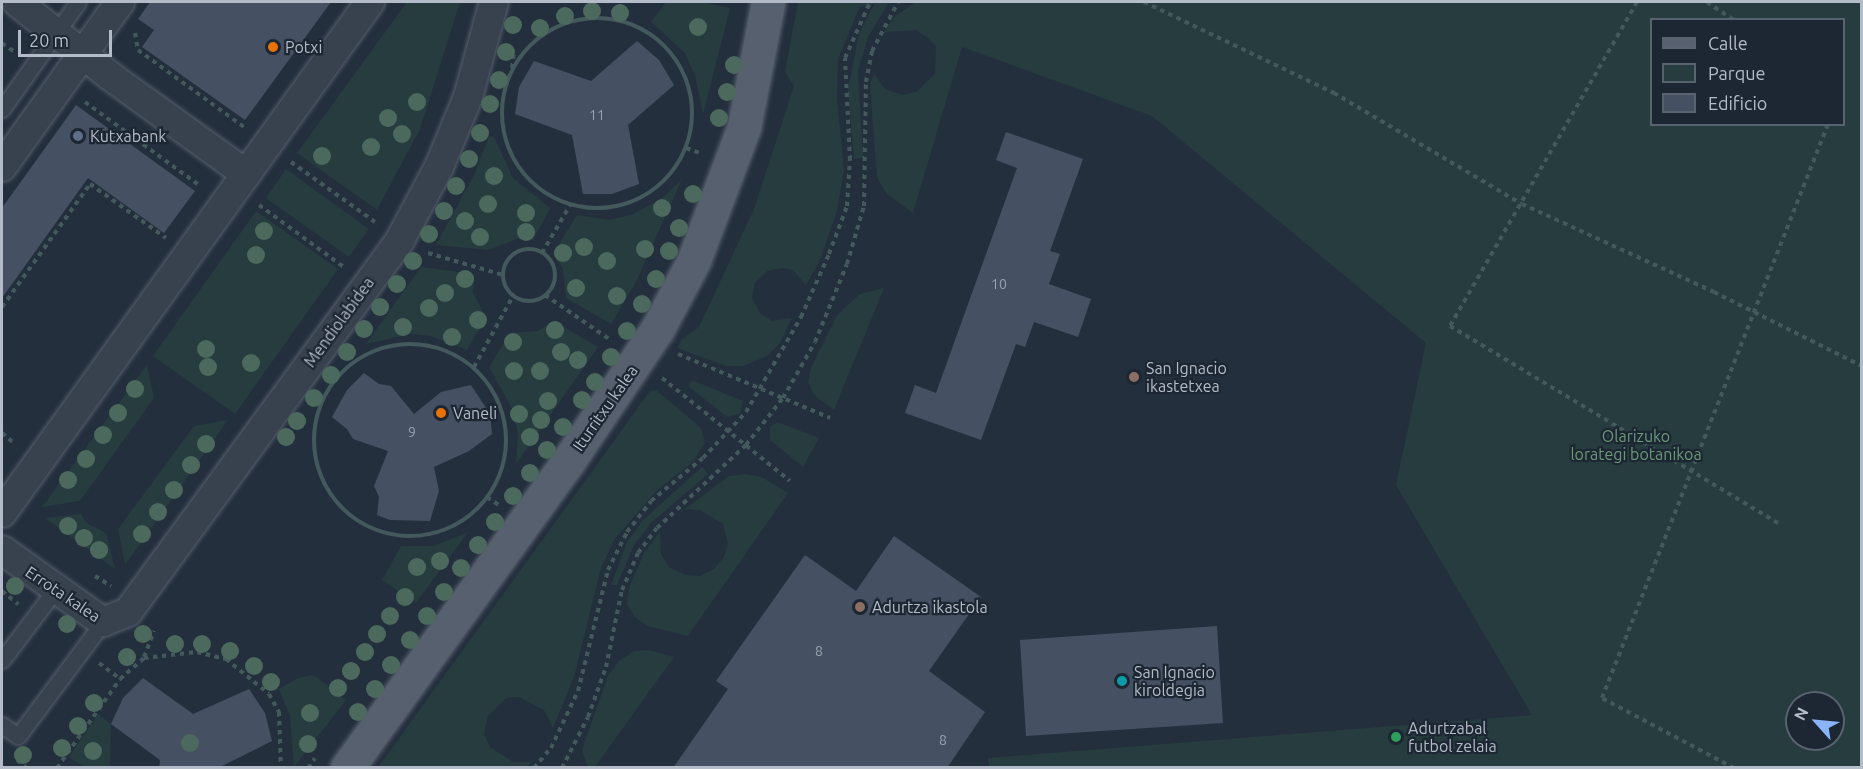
<!DOCTYPE html>
<style>
body{margin:0}
#map{position:relative;width:1863px;height:769px;overflow:hidden;background:#242f3e;font-family:Ubuntu,sans-serif}
div>[style]{position:absolute}
.green>*{inset:0;background:#263c3f}
.building>*{inset:0;background:#455162}
.path>*{height:4px;margin-top:-2px;transform-origin:0;background:repeating-linear-gradient(90deg,#44595c 0 4.5px,transparent 0 9px)}
.path>.ring{margin:-2px;padding:0;box-sizing:content-box;background:none;border:4px solid #44595c;border-radius:50%}
.roads{filter:drop-shadow(0 0 2px #565f6c) drop-shadow(0 0 2px #565f6c)}
.lane>*{height:15px;margin:-7.5px;padding:0 7.5px;transform-origin:7.5px;border-radius:7.5px;background:#38414e}
.street>*{height:28px;margin:-14px;padding:0 14px;transform-origin:14px;border-radius:14px;background:#38414e}
.primary>*{height:33px;margin:-16.5px;padding:0 16.5px;transform-origin:16.5px;border-radius:16.5px;background:#56606e}
.trees>*{width:18px;height:18px;margin:-9px;border-radius:50%;background:#4b6a5d}
.dots>*{width:16px;height:16px;translate:-50% -50%;box-sizing:border-box;border:3px solid #1d2633;border-radius:50%}
span{translate:-50% -50%;white-space:nowrap;text-align:center;line-height:1.15;-webkit-text-stroke:4.5px #1d2633;paint-order:stroke}
.number-label{font-size:14px;color:#98a1af}
.number-label span{-webkit-text-stroke-width:0}
.poi-label{font-size:16px;color:#b4bcc9}
.left{translate:0 -50%;text-align:left}
.street-label{font-size:16px;color:#b4bcc9}
.park-label{font-size:16px;color:#6b9a76}
.frame{position:absolute;inset:0;border:3px solid #b4bcc9;pointer-events:none}
.legend{position:absolute;left:1650px;top:18px;width:195px;height:108px;box-sizing:border-box;background:#1d2633;border:2px solid #59626f;margin:0;padding:8px 10px;list-style:none;font-size:18px;color:#b4bcc9}
.legend li{display:flex;align-items:center;gap:12px;height:30px}
.legend b{width:30px;border:2px solid #59626f}
.north{position:absolute;left:1785px;top:691px;width:60px;height:60px;box-sizing:border-box;background:#1d2633;border:2px solid #59626f;border-radius:50%;rotate:297deg;font-size:16px;font-weight:700;line-height:24px;text-align:center;color:#b4bcc9}
.north::after{content:'';display:block;margin:auto;width:21px;height:27px;background:#8ab4f8;clip-path:polygon(50% 0,100% 100%,50% 72%,0 100%)}
.scale{position:absolute;left:18px;top:30px;width:94px;height:27px;box-sizing:border-box;border:3px solid #b4bcc9;border-top:0;padding-left:8px;font-size:18px;line-height:21px;white-space:nowrap;color:#b4bcc9;-webkit-text-stroke:4px #1d2633;paint-order:stroke}
</style>
<div id="map">
<div class="green">
<div style="clip-path:polygon(407px 2px,460px 2px,420px 129px,377px 210px,297px 153px)"></div>
<div style="clip-path:polygon(666px 2px,701px 2px,730px 8px,703px 114px,695px 76px,685px 53px,651px 22px)"></div>
<div style="clip-path:polygon(798px 2px,895px 2px,889px 2px,868px 37px,858px 71px,863px 158px,854px 159px,848px 89px,859px 34px,874px 4px,860px 6px,838px 59px,837px 99px,844px 170px,837px 211px,820px 260px,806px 285px,793px 270px,783px 268px,767px 271px,755px 283px,752px 298px,760px 313px,772px 321px,792px 318px,780px 343px,767px 356px,743px 366px,726px 366px,677px 348px,682px 339px,699px 327px,754px 209px,794px 86px,785px 72px)"></div>
<div style="clip-path:polygon(evenodd,916px 2px,1861px 2px,1861px 767px,989px 767px,988px 758px,1532px 715px,1396px 485px,1426px 343px,1152px 116px,962px 47px,913px 213px,887px 194px,877px 178px,870px 85px,874px 74px,885px 89px,902px 95px,916px 92px,935px 74px,936px 46px,928px 38px,916px 30px,884px 32px,895px 16px,916px 2px,1652px 20px,1844px 20px,1844px 124px,1652px 124px,1652px 20px,916px 2px,1797px 703px,1833px 703px,1833px 739px,1797px 739px,1797px 703px)"></div>
<div style="clip-path:polygon(489px 136px,494px 137px,513px 178px,550px 208px,533px 240px,517px 239px,488px 250px,436px 245px,475px 173px)"></div>
<div style="clip-path:polygon(286px 169px,369px 229px,349px 257px,266px 198px)"></div>
<div style="clip-path:polygon(682px 179px,635px 284px,611px 324px,566px 298px,563px 269px,553px 254px,577px 215px,610px 220px,633px 214px,662px 199px)"></div>
<div style="clip-path:polygon(256px 211px,338px 269px,235px 414px,153px 356px)"></div>
<div style="clip-path:polygon(421px 267px,474px 274px,473px 292px,486px 318px,467px 350px,431px 336px,411px 334px,366px 344px)"></div>
<div style="clip-path:polygon(884px 288px,834px 410px,814px 395px,808px 382px,811px 368px,837px 315px,860px 294px)"></div>
<div style="clip-path:polygon(553px 321px,598px 347px,516px 464px,518px 435px,513px 410px,489px 367px,510px 333px,538px 331px)"></div>
<div style="clip-path:polygon(147px 365px,154px 398px,80px 501px,42px 507px)"></div>
<div style="clip-path:polygon(692px 380px,743px 401px,740px 414px,727px 417px,688px 386px)"></div>
<div style="clip-path:polygon(656px 390px,701px 428px,705px 442px,693px 462px,657px 490px,614px 540px,601px 568px,574px 677px,553px 728px,544px 710px,519px 697px,506px 698px,488px 716px,484px 734px,490px 747px,513px 762px,531px 762px,527px 768px,378px 767px,650px 391px)"></div>
<div style="clip-path:polygon(228px 420px,125px 565px,118px 529px,194px 426px)"></div>
<div style="clip-path:polygon(777px 422px,819px 438px,803px 467px,770px 440px,770px 427px)"></div>
<div style="clip-path:polygon(702px 467px,708px 474px,652px 522px,634px 545px,617px 585px,611px 585px,627px 542px,642px 521px)"></div>
<div style="clip-path:polygon(745px 474px,761px 477px,788px 493px,688px 636px,648px 626px,636px 618px,627px 605px,629px 588px,644px 553px,660px 532px,661px 554px,669px 567px,685px 575px,700px 576px,714px 569px,724px 557px,728px 543px,723px 524px,700px 510px,685px 509px,729px 476px)"></div>
<div style="clip-path:polygon(81px 514px,86px 523px,106px 533px,115px 569px,45px 518px)"></div>
<div style="clip-path:polygon(468px 532px,416px 603px,382px 580px,401px 546px,434px 546px)"></div>
<div style="clip-path:polygon(648px 650px,674px 657px,595px 767px,588px 767px,582px 750px,608px 676px,619px 661px,634px 651px)"></div>
<div style="clip-path:polygon(314px 675px,346px 700px,294px 767px,290px 716px,279px 689px,298px 678px)"></div>
<div style="clip-path:polygon(98px 714px,111px 724px,110px 767px,84px 767px,69px 757px)"></div>
</div>
<div class="building">
<div style="clip-path:polygon(150px 2px,331px 2px,245px 120px,142px 47px,154px 30px,138px 19px)"></div>
<div style="clip-path:polygon(637px 41px,659px 60px,674px 85px,628px 125px,639px 184px,612px 194px,583px 194px,572px 135px,515px 114px,519px 87px,534px 61px,591px 81px)"></div>
<div style="clip-path:polygon(76px 105px,195px 191px,164px 233px,88px 178px,2px 298px,2px 208px)"></div>
<div style="clip-path:polygon(1006px 132px,1083px 159px,1050px 251px,1060px 254px,1049px 284px,1091px 299px,1078px 337px,1034px 322px,1025px 347px,1016px 344px,981px 440px,905px 413px,915px 385px,936px 393px,1017px 168px,996px 160px)"></div>
<div style="clip-path:polygon(364px 373px,379px 384px,391px 386px,414px 414px,441px 392px,471px 385px,490px 414px,492px 434px,469px 451px,434px 467px,439px 491px,430px 521px,390px 520px,377px 515px,379px 497px,374px 486px,388px 451px,353px 439px,347px 429px,332px 417px,347px 390px)"></div>
<div style="clip-path:polygon(894px 536px,981px 597px,929px 671px,985px 712px,947px 768px,673px 768px,728px 689px,716px 681px,805px 555px,856px 591px)"></div>
<div style="clip-path:polygon(1217px 626px,1223px 723px,1026px 736px,1020px 640px)"></div>
<div style="clip-path:polygon(143px 678px,193px 714px,249px 689px,265px 713px,272px 741px,218px 768px,159px 768px,160px 760px,111px 724px,123px 698px)"></div>
</div>
<div class="path">
<div style="left:1144px;top:2px;width:211px;rotate:25.6deg"></div>
<div style="left:1334px;top:93px;width:218px;rotate:30.6deg"></div>
<div style="left:1522px;top:204px;width:211px;rotate:24.6deg"></div>
<div style="left:1714px;top:292px;width:165px;rotate:26.6deg"></div>
<div style="left:1637px;top:2px;width:374px;rotate:120deg"></div>
<div style="left:1450px;top:326px;width:383px;rotate:31deg"></div>
<div style="left:1707px;top:2px;width:32px;rotate:34deg"></div>
<div class="ring" style="left:502px;top:18px;width:186px;height:186px"></div>
<div style="left:135px;top:33px;width:17px;rotate:80deg"></div>
<div style="left:138px;top:50px;width:131px;rotate:36deg"></div>
<div style="left:2px;top:43px;width:17px;rotate:36deg"></div>
<div style="left:512px;top:68px;width:17px;rotate:-83deg"></div>
<div style="left:85px;top:102px;width:142px;rotate:36.1deg"></div>
<div style="left:686px;top:148px;width:15px;rotate:20deg"></div>
<div style="left:291px;top:162px;width:103px;rotate:35.5deg"></div>
<div style="left:259px;top:205px;width:107px;rotate:36.2deg"></div>
<div class="ring" style="left:503px;top:249px;width:48px;height:48px"></div>
<div style="left:428px;top:253px;width:78px;rotate:16.3deg"></div>
<div style="left:542px;top:253px;width:56px;rotate:-59.7deg"></div>
<div style="left:545px;top:295px;width:81px;rotate:34.5deg"></div>
<div style="left:2px;top:307px;width:151px;rotate:-54.4deg"></div>
<div style="left:90px;top:184px;width:93px;rotate:35.4deg"></div>
<div class="ring" style="left:314px;top:344px;width:188px;height:188px"></div>
<div style="left:678px;top:354px;width:165px;rotate:22.8deg"></div>
<div style="left:474px;top:367px;width:81px;rotate:-61.2deg"></div>
<div style="left:662px;top:378px;width:164px;rotate:38.8deg"></div>
<div style="left:2px;top:433px;width:17px;rotate:40deg"></div>
<div style="left:487px;top:497px;width:14px;rotate:34deg"></div>
<div style="left:95px;top:576px;width:19px;rotate:32deg"></div>
<div style="left:2px;top:591px;width:21px;rotate:39deg"></div>
<div style="left:144px;top:657px;width:28px;rotate:-69deg"></div>
<div style="left:99px;top:663px;width:26px;rotate:37deg"></div>
<div style="left:17px;top:760px;width:13px;rotate:39deg"></div>
<div style="left:57px;top:768px;width:109px;rotate:-54.7deg"></div>
<div style="left:120px;top:679px;width:32px;rotate:-41deg"></div>
<div style="left:144px;top:658px;width:53px;rotate:-6.5deg"></div>
<div style="left:197px;top:652px;width:30px;rotate:14deg"></div>
<div style="left:226px;top:659px;width:55px;rotate:39.1deg"></div>
<div style="left:269px;top:694px;width:21px;rotate:61deg"></div>
<div style="left:279px;top:712px;width:56px;rotate:88deg"></div>
<div style="left:308px;top:768px;width:12px;rotate:-55deg"></div>
<div style="left:534px;top:768px;width:26px;rotate:-50deg"></div>
<div style="left:551px;top:748px;width:63px;rotate:-64.7deg"></div>
<div style="left:578px;top:691px;width:125px;rotate:-76.1deg"></div>
<div style="left:608px;top:570px;width:42px;rotate:-63.4deg"></div>
<div style="left:627px;top:532px;width:39px;rotate:-52deg"></div>
<div style="left:651px;top:501px;width:67px;rotate:-39.6deg"></div>
<div style="left:703px;top:458px;width:63px;rotate:-46.9deg"></div>
<div style="left:746px;top:412px;width:110px;rotate:-59.9deg"></div>
<div style="left:801px;top:317px;width:69px;rotate:-66deg"></div>
<div style="left:829px;top:254px;width:51px;rotate:-69.4deg"></div>
<div style="left:847px;top:206px;width:46px;rotate:-86.3deg"></div>
<div style="left:850px;top:160px;width:102px;rotate:-92.8deg"></div>
<div style="left:845px;top:58px;width:61px;rotate:-65.9deg"></div>
<div style="left:562px;top:768px;width:57px;rotate:-63deg"></div>
<div style="left:588px;top:717px;width:53px;rotate:-70.2deg"></div>
<div style="left:606px;top:667px;width:79px;rotate:-78.3deg"></div>
<div style="left:622px;top:590px;width:40px;rotate:-66.6deg"></div>
<div style="left:638px;top:553px;width:31px;rotate:-53deg"></div>
<div style="left:657px;top:528px;width:122px;rotate:-43deg"></div>
<div style="left:746px;top:445px;width:60px;rotate:-51.8deg"></div>
<div style="left:783px;top:398px;width:64px;rotate:-60.3deg"></div>
<div style="left:815px;top:342px;width:84px;rotate:-67.7deg"></div>
<div style="left:847px;top:264px;width:60px;rotate:-73.7deg"></div>
<div style="left:864px;top:206px;width:124px;rotate:-89.1deg"></div>
<div style="left:866px;top:82px;width:32px;rotate:-79deg"></div>
<div style="left:872px;top:51px;width:55px;rotate:-62deg"></div>
<div style="left:1734px;top:768px;width:149px;rotate:-152.1deg"></div>
<div style="left:1602px;top:698px;width:617px;rotate:-68.51deg"></div>
</div>
<div class="roads">
<div class="lane">
<div style="left:2px;top:109px;width:131px;rotate:-54.6deg"></div>
<div style="left:2px;top:660px;width:88px;rotate:-52.9deg"></div>
<div style="left:2px;top:725px;width:19px;rotate:35deg"></div>
<div style="left:18px;top:736px;width:142px;rotate:-53.3deg"></div>
</div>
<div class="street">
<div style="left:17px;top:2px;width:119px;rotate:38.5deg"></div>
<div style="left:110px;top:76px;width:168px;rotate:35.8deg"></div>
<div style="left:2px;top:167px;width:203px;rotate:-54.4deg"></div>
<div style="left:2px;top:513px;width:630px;rotate:-54.24deg"></div>
<div style="left:2px;top:550px;width:124px;rotate:35.5deg"></div>
<div style="left:103px;top:622px;width:27px;rotate:-22deg"></div>
<div style="left:128px;top:612px;width:461px;rotate:-53.8deg"></div>
<div style="left:400px;top:240px;width:83px;rotate:-61.9deg"></div>
<div style="left:439px;top:167px;width:76px;rotate:-67.5deg"></div>
<div style="left:468px;top:97px;width:98px;rotate:-74.7deg"></div>
</div>
<div class="primary">
<div style="left:347px;top:768px;width:380px;rotate:-54.2deg"></div>
<div style="left:569px;top:460px;width:159px;rotate:-56deg"></div>
<div style="left:658px;top:328px;width:77px;rotate:-62.1deg"></div>
<div style="left:694px;top:260px;width:142px;rotate:-69.4deg"></div>
<div style="left:744px;top:127px;width:127px;rotate:-79.1deg"></div>
</div>
</div>
<div class="trees">
<div style="left:592px;top:11px"></div>
<div style="left:620px;top:13px"></div>
<div style="left:565px;top:16px"></div>
<div style="left:513px;top:25px"></div>
<div style="left:698px;top:27px"></div>
<div style="left:540px;top:28px"></div>
<div style="left:506px;top:52px"></div>
<div style="left:734px;top:65px"></div>
<div style="left:499px;top:80px"></div>
<div style="left:727px;top:92px"></div>
<div style="left:417px;top:102px"></div>
<div style="left:490px;top:104px"></div>
<div style="left:388px;top:118px"></div>
<div style="left:719px;top:118px"></div>
<div style="left:480px;top:133px"></div>
<div style="left:402px;top:134px"></div>
<div style="left:371px;top:147px"></div>
<div style="left:322px;top:156px"></div>
<div style="left:469px;top:159px"></div>
<div style="left:494px;top:176px"></div>
<div style="left:456px;top:186px"></div>
<div style="left:693px;top:194px"></div>
<div style="left:488px;top:204px"></div>
<div style="left:662px;top:208px"></div>
<div style="left:444px;top:211px"></div>
<div style="left:526px;top:213px"></div>
<div style="left:465px;top:221px"></div>
<div style="left:679px;top:228px"></div>
<div style="left:264px;top:231px"></div>
<div style="left:526px;top:232px"></div>
<div style="left:429px;top:234px"></div>
<div style="left:480px;top:237px"></div>
<div style="left:584px;top:247px"></div>
<div style="left:645px;top:249px"></div>
<div style="left:669px;top:251px"></div>
<div style="left:563px;top:253px"></div>
<div style="left:256px;top:255px"></div>
<div style="left:413px;top:261px"></div>
<div style="left:607px;top:261px"></div>
<div style="left:465px;top:279px"></div>
<div style="left:656px;top:279px"></div>
<div style="left:397px;top:284px"></div>
<div style="left:576px;top:288px"></div>
<div style="left:445px;top:293px"></div>
<div style="left:617px;top:296px"></div>
<div style="left:642px;top:304px"></div>
<div style="left:380px;top:307px"></div>
<div style="left:429px;top:308px"></div>
<div style="left:478px;top:320px"></div>
<div style="left:403px;top:327px"></div>
<div style="left:364px;top:329px"></div>
<div style="left:555px;top:330px"></div>
<div style="left:627px;top:331px"></div>
<div style="left:452px;top:337px"></div>
<div style="left:513px;top:342px"></div>
<div style="left:206px;top:349px"></div>
<div style="left:347px;top:352px"></div>
<div style="left:561px;top:352px"></div>
<div style="left:611px;top:357px"></div>
<div style="left:578px;top:360px"></div>
<div style="left:251px;top:363px"></div>
<div style="left:208px;top:367px"></div>
<div style="left:514px;top:371px"></div>
<div style="left:540px;top:371px"></div>
<div style="left:331px;top:375px"></div>
<div style="left:595px;top:382px"></div>
<div style="left:135px;top:389px"></div>
<div style="left:314px;top:398px"></div>
<div style="left:582px;top:400px"></div>
<div style="left:548px;top:401px"></div>
<div style="left:118px;top:413px"></div>
<div style="left:519px;top:414px"></div>
<div style="left:541px;top:420px"></div>
<div style="left:297px;top:421px"></div>
<div style="left:563px;top:427px"></div>
<div style="left:103px;top:435px"></div>
<div style="left:286px;top:437px"></div>
<div style="left:530px;top:437px"></div>
<div style="left:206px;top:444px"></div>
<div style="left:547px;top:450px"></div>
<div style="left:86px;top:459px"></div>
<div style="left:191px;top:465px"></div>
<div style="left:530px;top:473px"></div>
<div style="left:68px;top:480px"></div>
<div style="left:174px;top:490px"></div>
<div style="left:513px;top:496px"></div>
<div style="left:158px;top:512px"></div>
<div style="left:495px;top:522px"></div>
<div style="left:68px;top:526px"></div>
<div style="left:142px;top:534px"></div>
<div style="left:84px;top:538px"></div>
<div style="left:478px;top:545px"></div>
<div style="left:99px;top:550px"></div>
<div style="left:440px;top:561px"></div>
<div style="left:417px;top:567px"></div>
<div style="left:461px;top:568px"></div>
<div style="left:15px;top:586px"></div>
<div style="left:444px;top:592px"></div>
<div style="left:405px;top:597px"></div>
<div style="left:390px;top:616px"></div>
<div style="left:427px;top:616px"></div>
<div style="left:67px;top:624px"></div>
<div style="left:143px;top:634px"></div>
<div style="left:377px;top:634px"></div>
<div style="left:410px;top:640px"></div>
<div style="left:175px;top:644px"></div>
<div style="left:202px;top:644px"></div>
<div style="left:230px;top:651px"></div>
<div style="left:365px;top:652px"></div>
<div style="left:127px;top:657px"></div>
<div style="left:391px;top:665px"></div>
<div style="left:254px;top:666px"></div>
<div style="left:351px;top:671px"></div>
<div style="left:271px;top:682px"></div>
<div style="left:338px;top:688px"></div>
<div style="left:375px;top:689px"></div>
<div style="left:94px;top:703px"></div>
<div style="left:358px;top:712px"></div>
<div style="left:310px;top:713px"></div>
<div style="left:78px;top:726px"></div>
<div style="left:190px;top:743px"></div>
<div style="left:308px;top:744px"></div>
<div style="left:62px;top:748px"></div>
<div style="left:93px;top:751px"></div>
<div style="left:23px;top:755px"></div>
</div>
<div class="dots">
<div style="left:273px;top:47px;background:#e8710a"></div>
<div style="left:78px;top:136px;background:#5c6f8a"></div>
<div style="left:1134px;top:377px;background:#8d6e63"></div>
<div style="left:441px;top:413px;background:#e8710a"></div>
<div style="left:860px;top:607px;background:#8d6e63"></div>
<div style="left:1122px;top:681px;background:#0f9aa8"></div>
<div style="left:1396px;top:737px;background:#2e9e5b"></div>
</div>
<div class="number-label">
<span style="left:597px;top:115px">11</span>
<span style="left:999px;top:284px">10</span>
<span style="left:412px;top:432px">9</span>
<span style="left:819px;top:651px">8</span>
<span style="left:943px;top:740px">8</span>
</div>
<div class="poi-label">
<span class="left" style="left:285px;top:47px">Potxi</span>
<span class="left" style="left:90px;top:136px">Kutxabank</span>
<span class="left" style="left:1146px;top:377px">San Ignacio<br>ikastetxea</span>
<span class="left" style="left:453px;top:413px">Vaneli</span>
<span class="left" style="left:872px;top:607px">Adurtza ikastola</span>
<span class="left" style="left:1134px;top:681px">San Ignacio<br>kiroldegia</span>
<span class="left" style="left:1408px;top:737px">Adurtzabal<br>futbol zelaia</span>
</div>
<div class="street-label">
<span style="left:339px;top:322px;rotate:-54deg">Mendiolabidea</span>
<span style="left:605px;top:408px;rotate:-55deg">Iturritxu kalea</span>
<span style="left:63px;top:594px;rotate:34deg">Errota kalea</span>
</div>
<div class="park-label">
<span style="left:1636px;top:445px">Olarizuko<br>lorategi botanikoa</span>
</div>
<div class="frame"></div>
<ul class="legend">
<li><b style="height:8px;background:#56606e"></b>Calle</li>
<li><b style="height:16px;background:#263c3f"></b>Parque</li>
<li><b style="height:16px;background:#455162"></b>Edificio</li>
</ul>
<div class="north">N</div>
<div class="scale">20 m</div>
</div>
